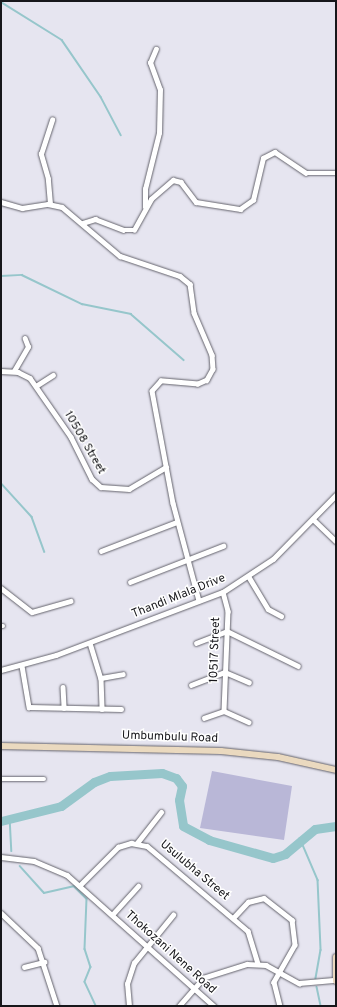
<!DOCTYPE html>
<style>
body{margin:0}
#map{position:relative;width:337px;height:1007px;overflow:hidden;background:#e6e5f0;font-family:Overpass,sans-serif}
div>[style]{position:absolute}
.green>*{inset:0;background:#b9b7d7}
.stream>*{height:1.5px;margin:-0.75px;padding:0 0.75px;transform-origin:0.75px;border-radius:0.75px;background:#96c6cb}
.river>*{height:9px;margin:-4.5px;padding:0 4.5px;transform-origin:4.5px;border-radius:4.5px;background:#96c6cb}
.roads{filter:drop-shadow(0 0 1px #64636c) drop-shadow(0 0 1px #64636c)}
.street>*{height:4.5px;margin:-2.25px;padding:0 2.25px;transform-origin:2.25px;border-radius:2.25px;background:#fff}
.secondary>*{height:6px;margin:-3px;padding:0 3px;transform-origin:3px;border-radius:3px;background:#ead9bf}
span{translate:-50% -50%;white-space:nowrap;text-align:center;line-height:1.15;-webkit-text-stroke:3px #fff;paint-order:stroke}
.street-label{font-size:12px;color:#17171b}
.frame{position:absolute;inset:0;border:2px solid #17171b;pointer-events:none}
</style>
<div id="map">
<div class="green">
<div style="clip-path:polygon(212px 771px,292px 786px,284px 840px,200px 828px)"></div>
</div>
<div class="stream">
<div style="left:1px;top:2px;width:72px;rotate:31.9deg"></div>
<div style="left:62px;top:40px;width:69px;rotate:55.6deg"></div>
<div style="left:101px;top:97px;width:43px;rotate:62.2deg"></div>
<div style="left:1px;top:276px;width:21px;rotate:-3deg"></div>
<div style="left:22px;top:275px;width:67px;rotate:25.8deg"></div>
<div style="left:82px;top:304px;width:50px;rotate:11.5deg"></div>
<div style="left:131px;top:314px;width:70px;rotate:41deg"></div>
<div style="left:1px;top:483px;width:46px;rotate:47.6deg"></div>
<div style="left:32px;top:517px;width:37px;rotate:70deg"></div>
<div style="left:10px;top:817px;width:34px;rotate:87deg"></div>
<div style="left:300px;top:838px;width:46px;rotate:66.8deg"></div>
<div style="left:318px;top:880px;width:70px;rotate:87.5deg"></div>
<div style="left:321px;top:950px;width:29px;rotate:100deg"></div>
<div style="left:20px;top:866px;width:36px;rotate:48deg"></div>
<div style="left:44px;top:893px;width:31px;rotate:-13deg"></div>
<div style="left:74px;top:886px;width:18px;rotate:45deg"></div>
<div style="left:87px;top:899px;width:50px;rotate:92.3deg"></div>
<div style="left:85px;top:949px;width:19px;rotate:72deg"></div>
<div style="left:91px;top:967px;width:16px;rotate:112deg"></div>
<div style="left:85px;top:982px;width:26px;rotate:65deg"></div>
<div style="left:317px;top:987px;width:19px;rotate:78deg"></div>
</div>
<div class="river">
<div style="left:1px;top:821px;width:62px;rotate:-14deg"></div>
<div style="left:61px;top:806px;width:41px;rotate:-36deg"></div>
<div style="left:94px;top:782px;width:17px;rotate:-21deg"></div>
<div style="left:110px;top:776px;width:52px;rotate:-3.3deg"></div>
<div style="left:162px;top:773px;width:15px;rotate:20deg"></div>
<div style="left:176px;top:778px;width:10px;rotate:53deg"></div>
<div style="left:182px;top:786px;width:14px;rotate:102deg"></div>
<div style="left:179px;top:800px;width:26px;rotate:81deg"></div>
<div style="left:183px;top:826px;width:30px;rotate:28deg"></div>
<div style="left:209px;top:840px;width:66px;rotate:15.7deg"></div>
<div style="left:273px;top:858px;width:13px;rotate:-18deg"></div>
<div style="left:285px;top:854px;width:39px;rotate:-40deg"></div>
<div style="left:315px;top:829px;width:21px;rotate:-8deg"></div>
</div>
<div class="roads">
<div class="street">
<div style="left:1px;top:202px;width:22px;rotate:16deg"></div>
<div style="left:22px;top:208px;width:26px;rotate:-9deg"></div>
<div style="left:48px;top:204px;width:14px;rotate:12deg"></div>
<div style="left:62px;top:207px;width:76px;rotate:40.2deg"></div>
<div style="left:120px;top:256px;width:63px;rotate:18.4deg"></div>
<div style="left:180px;top:276px;width:13px;rotate:39deg"></div>
<div style="left:190px;top:284px;width:29px;rotate:82deg"></div>
<div style="left:194px;top:313px;width:46px;rotate:66.8deg"></div>
<div style="left:212px;top:355px;width:14px;rotate:86deg"></div>
<div style="left:213px;top:369px;width:13px;rotate:119deg"></div>
<div style="left:207px;top:380px;width:10px;rotate:156deg"></div>
<div style="left:198px;top:384px;width:37px;rotate:-175deg"></div>
<div style="left:161px;top:381px;width:13px;rotate:132deg"></div>
<div style="left:152px;top:391px;width:114px;rotate:79.4deg"></div>
<div style="left:173px;top:503px;width:101px;rotate:75.1deg"></div>
<div style="left:50px;top:204px;width:25px;rotate:-95deg"></div>
<div style="left:48px;top:179px;width:26px;rotate:-106deg"></div>
<div style="left:41px;top:154px;width:36px;rotate:-72deg"></div>
<div style="left:145px;top:207px;width:18px;rotate:-90deg"></div>
<div style="left:145px;top:189px;width:58px;rotate:-76deg"></div>
<div style="left:159px;top:133px;width:43px;rotate:-88.7deg"></div>
<div style="left:160px;top:90px;width:29px;rotate:-110deg"></div>
<div style="left:150px;top:63px;width:15px;rotate:-67deg"></div>
<div style="left:83px;top:223px;width:13px;rotate:-18deg"></div>
<div style="left:95px;top:219px;width:30px;rotate:21deg"></div>
<div style="left:123px;top:230px;width:11px"></div>
<div style="left:134px;top:230px;width:35px;rotate:-61deg"></div>
<div style="left:151px;top:199px;width:29px;rotate:-41deg"></div>
<div style="left:173px;top:180px;width:8px;rotate:14deg"></div>
<div style="left:181px;top:182px;width:25px;rotate:53deg"></div>
<div style="left:196px;top:202px;width:45px;rotate:9deg"></div>
<div style="left:240px;top:209px;width:16px;rotate:-35deg"></div>
<div style="left:253px;top:200px;width:43px;rotate:-76.6deg"></div>
<div style="left:263px;top:158px;width:13px;rotate:-27deg"></div>
<div style="left:275px;top:152px;width:37px;rotate:34deg"></div>
<div style="left:306px;top:173px;width:30px"></div>
<div style="left:1px;top:371px;width:17px;rotate:3deg"></div>
<div style="left:18px;top:372px;width:13px;rotate:27deg"></div>
<div style="left:30px;top:378px;width:72px;rotate:55.2deg"></div>
<div style="left:71px;top:437px;width:47px;rotate:63.4deg"></div>
<div style="left:92px;top:479px;width:12px;rotate:42deg"></div>
<div style="left:101px;top:487px;width:28px;rotate:4deg"></div>
<div style="left:129px;top:489px;width:43px;rotate:-30.7deg"></div>
<div style="left:14px;top:371px;width:28px;rotate:-60deg"></div>
<div style="left:28px;top:347px;width:9px;rotate:-111deg"></div>
<div style="left:36px;top:386px;width:20px;rotate:-33deg"></div>
<div style="left:313px;top:519px;width:32px;rotate:44deg"></div>
<div style="left:101px;top:551px;width:81px;rotate:-20.9deg"></div>
<div style="left:249px;top:577px;width:37px;rotate:59deg"></div>
<div style="left:268px;top:609px;width:15px;rotate:28deg"></div>
<div style="left:130px;top:582px;width:100px;rotate:-21.2deg"></div>
<div style="left:1px;top:588px;width:39px;rotate:38deg"></div>
<div style="left:32px;top:612px;width:40px;rotate:-16deg"></div>
<div style="left:223px;top:592px;width:20px;rotate:75deg"></div>
<div style="left:228px;top:611px;width:100px;rotate:92.3deg"></div>
<div style="left:1px;top:626px;width:2px"></div>
<div style="left:90px;top:643px;width:37px;rotate:73deg"></div>
<div style="left:101px;top:678px;width:31px;rotate:88deg"></div>
<div style="left:196px;top:643px;width:33px;rotate:-21deg"></div>
<div style="left:227px;top:631px;width:79px;rotate:26.2deg"></div>
<div style="left:22px;top:666px;width:42px;rotate:80.3deg"></div>
<div style="left:29px;top:707px;width:92px;rotate:1.2deg"></div>
<div style="left:1px;top:670px;width:57px;rotate:-15.3deg"></div>
<div style="left:56px;top:655px;width:178px;rotate:-20.7deg"></div>
<div style="left:223px;top:592px;width:60px;rotate:-33.4deg"></div>
<div style="left:273px;top:559px;width:90px;rotate:-45.5deg"></div>
<div style="left:101px;top:678px;width:22px;rotate:-10deg"></div>
<div style="left:191px;top:685px;width:36px;rotate:-21deg"></div>
<div style="left:225px;top:672px;width:26px;rotate:23deg"></div>
<div style="left:63px;top:687px;width:21px;rotate:87deg"></div>
<div style="left:224px;top:711px;width:27px;rotate:24deg"></div>
<div style="left:204px;top:718px;width:21px;rotate:-19deg"></div>
<div style="left:1px;top:779px;width:43px"></div>
<div style="left:137px;top:843px;width:39px;rotate:-52deg"></div>
<div style="left:1px;top:857px;width:33px;rotate:7deg"></div>
<div style="left:34px;top:861px;width:36px;rotate:23deg"></div>
<div style="left:67px;top:875px;width:197px;rotate:41.7deg"></div>
<div style="left:79px;top:886px;width:55px;rotate:-45deg"></div>
<div style="left:118px;top:847px;width:14px;rotate:-17deg"></div>
<div style="left:131px;top:843px;width:16px;rotate:11deg"></div>
<div style="left:147px;top:846px;width:132px;rotate:40.1deg"></div>
<div style="left:248px;top:931px;width:34px;rotate:73deg"></div>
<div style="left:1px;top:913px;width:51px;rotate:43.4deg"></div>
<div style="left:38px;top:948px;width:61px;rotate:71.9deg"></div>
<div style="left:112px;top:915px;width:39px;rotate:-48deg"></div>
<div style="left:233px;top:918px;width:22px;rotate:-47deg"></div>
<div style="left:248px;top:902px;width:16px;rotate:-14deg"></div>
<div style="left:264px;top:898px;width:36px;rotate:38deg"></div>
<div style="left:292px;top:920px;width:25px;rotate:83deg"></div>
<div style="left:295px;top:945px;width:43px;rotate:119.6deg"></div>
<div style="left:274px;top:982px;width:25px;rotate:76deg"></div>
<div style="left:24px;top:967px;width:21px;rotate:-14deg"></div>
<div style="left:129px;top:1006px;width:22px;rotate:-95deg"></div>
<div style="left:127px;top:984px;width:22px;rotate:-72deg"></div>
<div style="left:134px;top:963px;width:62px;rotate:-50.9deg"></div>
<div style="left:179px;top:1006px;width:37px;rotate:-49deg"></div>
<div style="left:203px;top:978px;width:46px;rotate:-17.7deg"></div>
<div style="left:247px;top:964px;width:19px;rotate:3deg"></div>
<div style="left:266px;top:965px;width:38px;rotate:29deg"></div>
<div style="left:299px;top:983px;width:37px;rotate:-5deg"></div>
</div>
<div class="secondary">
<div style="left:1px;top:746px;width:220px;rotate:1.3deg"></div>
<div style="left:221px;top:751px;width:57px;rotate:6deg"></div>
<div style="left:278px;top:757px;width:59px;rotate:12.6deg"></div>
<div style="left:336px;top:957px;width:24px;rotate:90deg"></div>
</div>
</div>
<div class="street-label">
<span style="left:84px;top:443px;rotate:60deg">10508 Street</span>
<span style="left:179px;top:597px;rotate:-22deg">Thandi Mlala Drive</span>
<span style="left:216px;top:650px;rotate:-88deg">10517 Street</span>
<span style="left:170px;top:738px;rotate:2deg">Umbumbulu Road</span>
<span style="left:194px;top:871px;rotate:40deg">Usulubha Street</span>
<span style="left:170px;top:953px;rotate:42deg">Thokozani Nene Road</span>
</div>
<div class="frame"></div>
</div>
